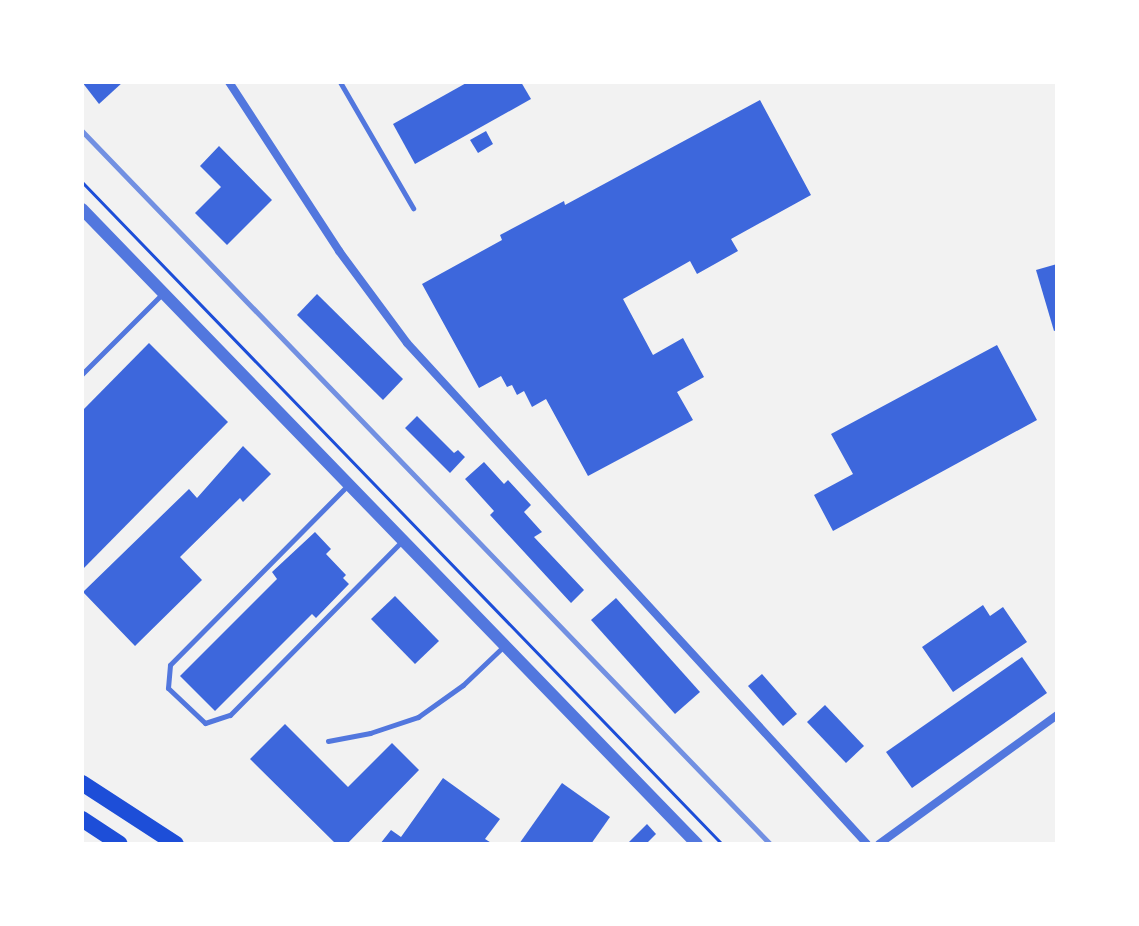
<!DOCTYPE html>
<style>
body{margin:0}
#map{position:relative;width:1139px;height:926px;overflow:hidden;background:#f2f2f2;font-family:"PT Sans Narrow",sans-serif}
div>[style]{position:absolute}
.building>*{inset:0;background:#3d67dc}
.path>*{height:3px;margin:-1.5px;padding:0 1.5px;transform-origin:1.5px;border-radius:1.5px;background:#1d4ed8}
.service>*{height:5px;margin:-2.5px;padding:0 2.5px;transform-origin:2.5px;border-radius:2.5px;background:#5277de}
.minor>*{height:8px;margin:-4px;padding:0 4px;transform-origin:4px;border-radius:4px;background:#5277de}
.tertiary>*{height:12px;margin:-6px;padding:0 6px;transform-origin:6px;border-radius:6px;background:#5277de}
.trunk>*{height:16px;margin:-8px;padding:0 8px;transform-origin:8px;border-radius:8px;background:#1d4ed8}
.rail>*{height:5px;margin:-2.5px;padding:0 2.5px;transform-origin:2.5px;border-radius:2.5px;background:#7290e2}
span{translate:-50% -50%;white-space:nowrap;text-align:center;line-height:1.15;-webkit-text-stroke:7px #fff;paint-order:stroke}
.frame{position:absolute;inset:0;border:84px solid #fff;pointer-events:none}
</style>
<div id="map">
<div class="building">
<div style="clip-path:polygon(82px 82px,123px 82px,99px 104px)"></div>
<div style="clip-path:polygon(468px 82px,521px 82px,531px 99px,415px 164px,393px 124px)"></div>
<div style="clip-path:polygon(760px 100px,811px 195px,731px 239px,738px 251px,697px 274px,690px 261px,623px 299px,653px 355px,683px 338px,704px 377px,677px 392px,693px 420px,588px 476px,546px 399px,532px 407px,524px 391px,517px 395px,512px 385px,507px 387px,501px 376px,479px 388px,422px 284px,502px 240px,500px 235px,564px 201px,565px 205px)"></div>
<div style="clip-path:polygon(486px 131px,493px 144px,478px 153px,470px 140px)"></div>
<div style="clip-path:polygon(219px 146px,272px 200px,227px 245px,195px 213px,221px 187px,200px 166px)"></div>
<div style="clip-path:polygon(1057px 264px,1057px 330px,1054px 331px,1036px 270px)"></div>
<div style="clip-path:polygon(317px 294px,403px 379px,383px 400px,297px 315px)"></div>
<div style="clip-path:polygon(149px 343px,228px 422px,82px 570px,82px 411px)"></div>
<div style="clip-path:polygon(997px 345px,1037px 420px,833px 531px,814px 495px,853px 474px,831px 434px)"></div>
<div style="clip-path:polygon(417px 416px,454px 453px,458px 450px,465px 457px,450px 473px,405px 428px)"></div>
<div style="clip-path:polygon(243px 446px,271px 474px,243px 502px,240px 498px,180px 557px,202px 580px,135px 646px,83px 592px,189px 489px,197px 498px)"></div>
<div style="clip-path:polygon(484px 462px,504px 484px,508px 480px,531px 505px,524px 512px,542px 532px,534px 537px,584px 590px,571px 603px,490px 515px,494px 511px,465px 479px)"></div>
<div style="clip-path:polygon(315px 532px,331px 549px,326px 554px,346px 575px,343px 578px,349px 584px,316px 618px,312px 614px,215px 711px,180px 676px,277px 579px,272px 572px)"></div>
<div style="clip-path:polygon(395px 596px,439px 641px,415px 664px,371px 619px)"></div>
<div style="clip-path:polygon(616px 598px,700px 692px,675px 714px,591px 620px)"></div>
<div style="clip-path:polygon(983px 605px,990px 616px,1003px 607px,1027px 642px,953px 692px,922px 647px)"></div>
<div style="clip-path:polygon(1022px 657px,1047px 693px,912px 788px,886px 752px)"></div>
<div style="clip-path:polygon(762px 674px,797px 714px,783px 726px,748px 686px)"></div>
<div style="clip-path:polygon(825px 705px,864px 746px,846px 763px,807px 722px)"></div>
<div style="clip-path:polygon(285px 724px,348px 787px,392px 743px,419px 770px,347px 844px,336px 844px,250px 759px)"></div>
<div style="clip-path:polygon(443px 778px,500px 819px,485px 839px,493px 844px,380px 844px,391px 830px,401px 837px)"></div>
<div style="clip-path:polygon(562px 783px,610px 817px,591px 844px,519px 844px)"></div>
<div style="clip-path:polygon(647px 824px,656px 834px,646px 844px,627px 844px)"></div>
</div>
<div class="path">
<div style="left:82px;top:182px;width:921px;rotate:45.97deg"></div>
</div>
<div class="service">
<div style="left:340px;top:82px;width:146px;rotate:59.9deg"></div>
<div style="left:82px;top:374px;width:115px;rotate:-45deg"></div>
<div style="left:348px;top:485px;width:253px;rotate:134.7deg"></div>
<div style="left:170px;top:665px;width:23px;rotate:95deg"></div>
<div style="left:168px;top:688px;width:51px;rotate:43.4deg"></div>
<div style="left:205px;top:723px;width:26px;rotate:-18deg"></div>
<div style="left:230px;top:715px;width:245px;rotate:-45.3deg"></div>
<div style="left:328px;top:741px;width:43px;rotate:-10.8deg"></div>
<div style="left:370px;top:733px;width:51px;rotate:-18.4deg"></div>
<div style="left:418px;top:717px;width:55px;rotate:-35.4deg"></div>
<div style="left:463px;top:685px;width:58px;rotate:-43.6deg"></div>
</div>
<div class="minor">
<div style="left:229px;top:82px;width:202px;rotate:56.9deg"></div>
<div style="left:339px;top:251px;width:114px;rotate:53.5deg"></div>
<div style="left:407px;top:343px;width:680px;rotate:47.44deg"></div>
<div style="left:879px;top:844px;width:220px;rotate:-35.9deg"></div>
</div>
<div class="tertiary">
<div style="left:82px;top:209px;width:884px;rotate:45.92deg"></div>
</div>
<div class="trunk">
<div style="left:82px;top:783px;width:112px;rotate:33deg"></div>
<div style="left:82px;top:819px;width:45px;rotate:33.3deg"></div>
</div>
<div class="rail">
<div style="left:82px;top:131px;width:991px;rotate:46.02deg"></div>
</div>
<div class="frame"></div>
</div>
